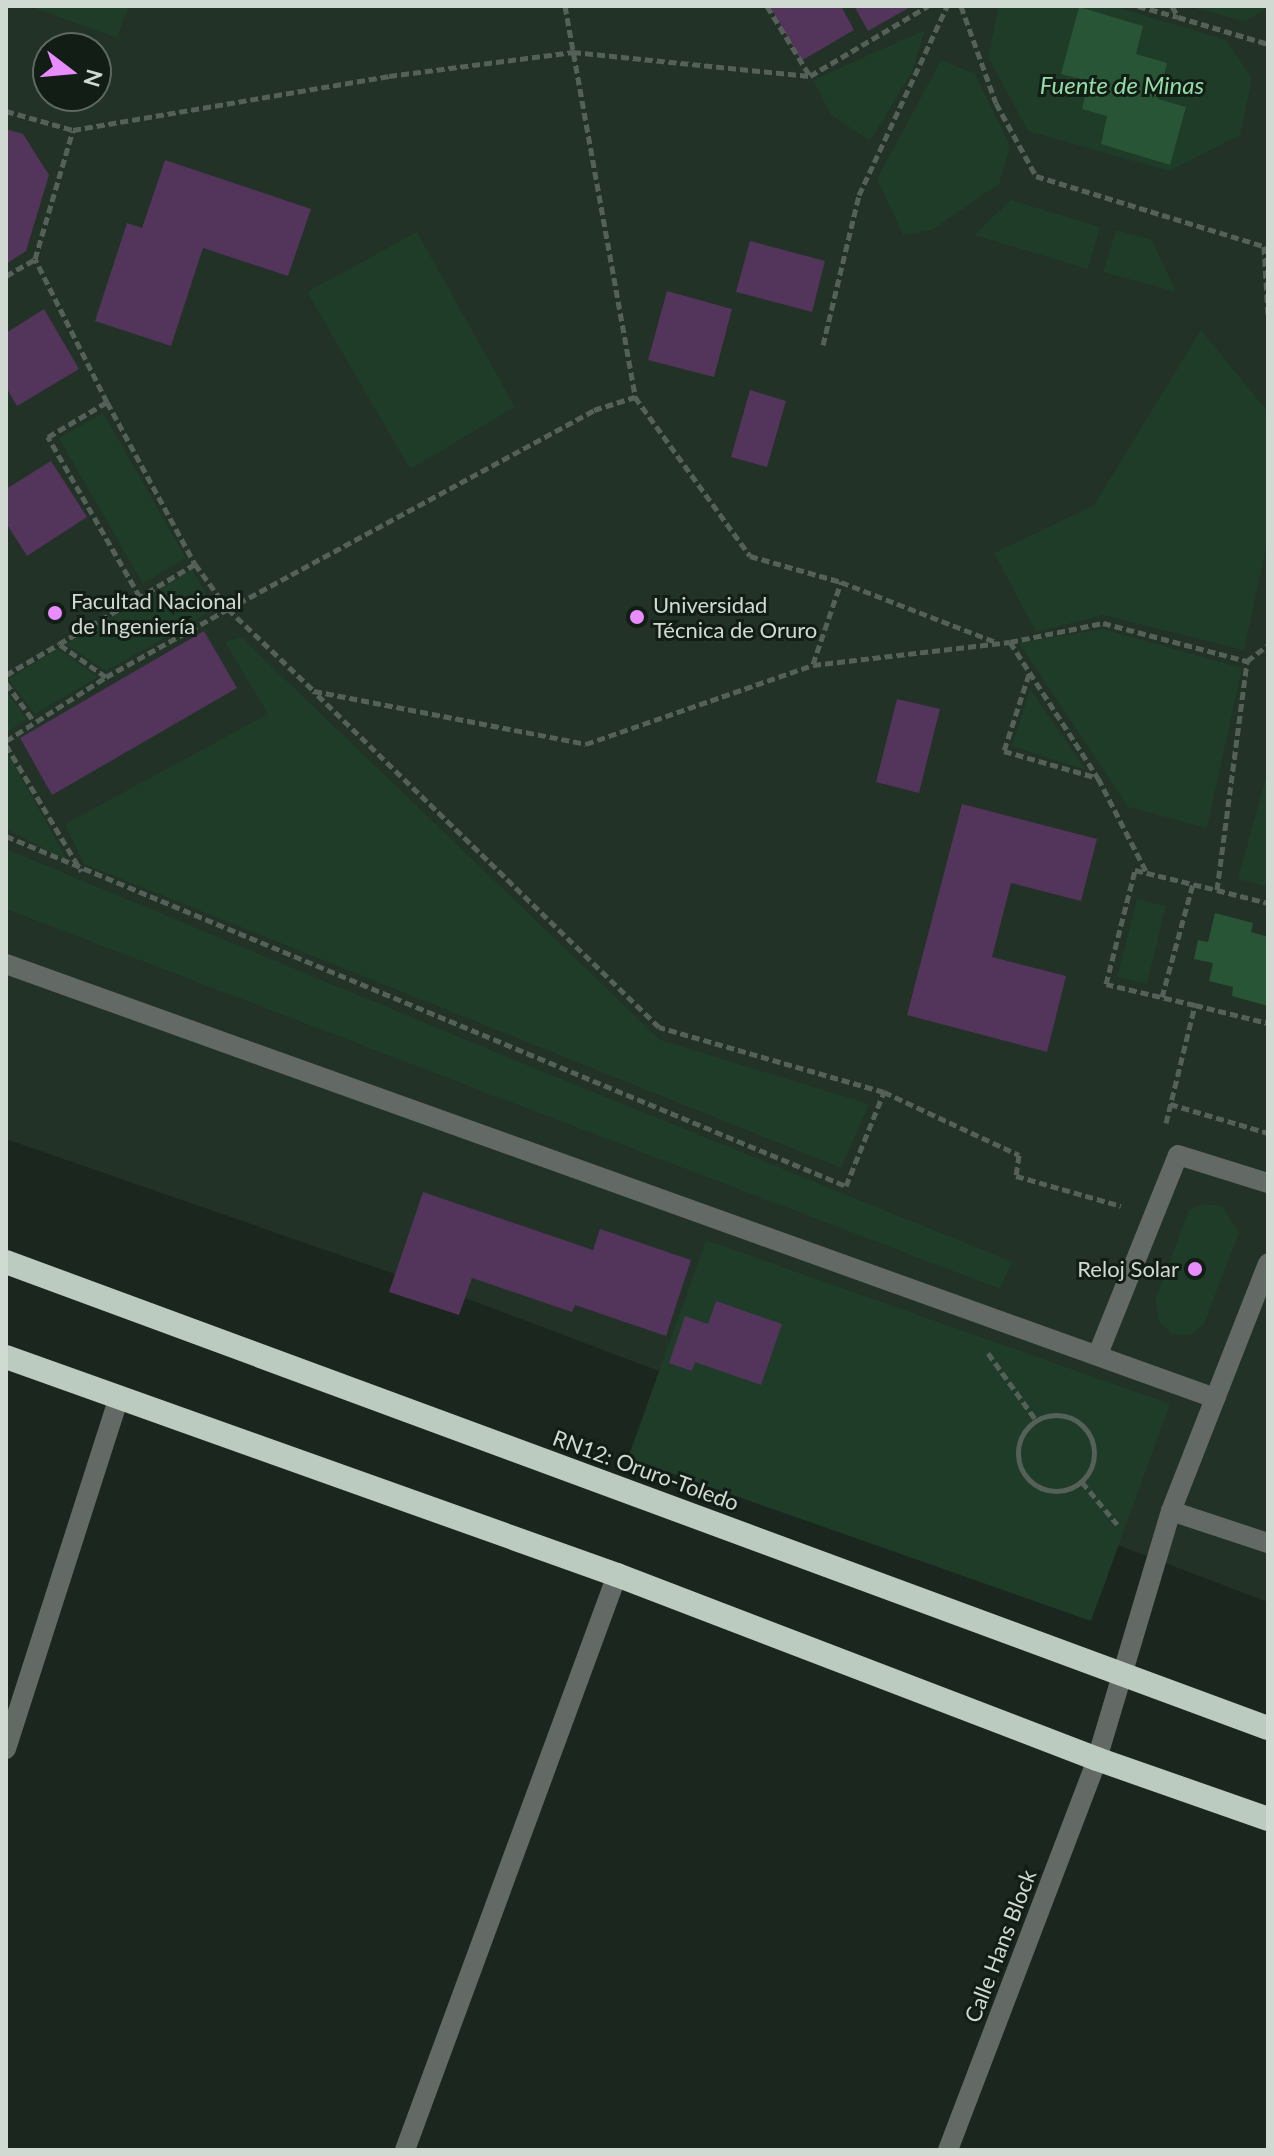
<!DOCTYPE html>
<meta charset="utf-8">
<style>
body{margin:0}
#map{position:relative;width:1274px;height:2156px;overflow:hidden;background:#1b271e;font-family:Lato,sans-serif}
div>[style]{position:absolute}
.built>*{inset:0;background:#223226}
.green>*{inset:0;background:#1e3c27}
.water>*{inset:0;background:#285536}
.building>*{inset:0;background:#53345a}
.path>*{height:5px;margin-top:-2.5px;transform-origin:0;background:repeating-linear-gradient(90deg,#556058 0 8px,transparent 0 12px)}
.path>.ring{margin:-2.5px;padding:0;box-sizing:content-box;background:none;border:5px solid #556058;border-radius:50%}
.minor>*{height:20px;margin:-10px;padding:0 10px;transform-origin:10px;border-radius:10px;background:#636964}
.highway>*{height:24px;margin:-12px;padding:0 12px;transform-origin:12px;border-radius:12px;background:#bccbbf}
.dots>*{width:22px;height:22px;translate:-50% -50%;box-sizing:border-box;border:4px solid #121d15;border-radius:50%}
span{translate:-50% -50%;white-space:nowrap;text-align:center;line-height:1.15;-webkit-text-stroke:6px #121d15;paint-order:stroke}
.poi-label{font-size:22px;color:#d1d9d3}
.left{translate:0 -50%;text-align:left}
.right{translate:-100% -50%;text-align:right}
.street-label{font-size:22px;color:#d1d9d3}
.water-label{font-size:24px;color:#94dca7;font-style:italic}
.frame{position:absolute;inset:0;border:8px solid #d1d9d3;pointer-events:none}
.north{position:absolute;left:32px;top:32px;width:80px;height:80px;box-sizing:border-box;background:#121d15;border:2px solid #5e6861;border-radius:50%;rotate:106deg;font-size:22px;font-weight:700;line-height:32px;text-align:center;color:#d1d9d3}
.north::after{content:'';display:block;margin:auto;width:28px;height:36px;background:#e98dfe;clip-path:polygon(50% 0,100% 100%,50% 72%,0 100%)}
</style>
<div id="map">
<div class="built">
<div style="clip-path:polygon(evenodd,6px 6px,1268px 6px,1268px 1602px,484px 1305px,6px 1139px,6px 6px,48px 48px,96px 48px,96px 96px,48px 96px,48px 48px)"></div>
</div>
<div class="green">
<div style="clip-path:polygon(29px 6px,129px 6px,117px 38px)"></div>
<div style="clip-path:polygon(evenodd,999px 6px,1113px 6px,1226px 40px,1252px 78px,1240px 135px,1169px 171px,1028px 131px,988px 57px,999px 6px,1088px 81px,1170px 164px,1107px 116px,1082px 108px,1088px 81px)"></div>
<div style="clip-path:polygon(1186px 6px,1265px 6px,1265px 10px,1244px 21px)"></div>
<div style="clip-path:polygon(925px 30px,912px 72px,870px 141px,831px 115px,813px 80px)"></div>
<div style="clip-path:polygon(941px 60px,975px 74px,1010px 146px,999px 184px,932px 230px,903px 235px,877px 179px)"></div>
<div style="clip-path:polygon(1011px 200px,1100px 227px,1088px 269px,974px 235px)"></div>
<div style="clip-path:polygon(1116px 230px,1152px 240px,1176px 292px,1103px 272px)"></div>
<div style="clip-path:polygon(417px 232px,515px 407px,410px 469px,307px 292px)"></div>
<div style="clip-path:polygon(1201px 330px,1268px 412px,1268px 540px,1244px 650px,1103px 615px,1036px 632px,994px 553px,1094px 505px)"></div>
<div style="clip-path:polygon(103px 413px,186px 558px,143px 584px,59px 438px)"></div>
<div style="clip-path:polygon(192px 570px,215px 609px,106px 671px,66px 644px)"></div>
<div style="clip-path:polygon(1103px 629px,1242px 668px,1207px 828px,1128px 807px,1019px 643px)"></div>
<div style="clip-path:polygon(241px 637px,660px 1040px,869px 1104px,841px 1168px,84px 864px,65px 824px,268px 714px,225px 642px)"></div>
<div style="clip-path:polygon(58px 649px,98px 677px,35px 714px,8px 679px)"></div>
<div style="clip-path:polygon(1030px 689px,1086px 770px,1012px 746px)"></div>
<div style="clip-path:polygon(6px 691px,27px 719px,6px 733px)"></div>
<div style="clip-path:polygon(6px 750px,68px 861px,6px 829px)"></div>
<div style="clip-path:polygon(1268px 769px,1268px 887px,1238px 879px)"></div>
<div style="clip-path:polygon(6px 849px,517px 1061px,1012px 1262px,1000px 1289px,6px 909px)"></div>
<div style="clip-path:polygon(1137px 899px,1166px 906px,1147px 984px,1117px 977px)"></div>
<div style="clip-path:polygon(1204px 1204px,1222px 1206px,1239px 1233px,1204px 1324px,1189px 1336px,1172px 1334px,1159px 1322px,1155px 1300px,1189px 1210px)"></div>
<div style="clip-path:polygon(706px 1240px,1170px 1404px,1091px 1621px,628px 1458px)"></div>
</div>
<div class="water">
<div style="clip-path:polygon(1079px 7px,1143px 26px,1136px 54px,1167px 63px,1158px 99px,1186px 107px,1170px 165px,1101px 144px,1107px 116px,1082px 109px,1088px 81px,1061px 74px)"></div>
<div style="clip-path:polygon(1215px 913px,1253px 923px,1251px 932px,1268px 937px,1268px 1006px,1232px 996px,1233px 987px,1209px 981px,1213px 963px,1194px 959px,1198px 940px,1208px 942px)"></div>
</div>
<div class="building">
<div style="clip-path:polygon(770px 6px,841px 6px,854px 30px,801px 61px)"></div>
<div style="clip-path:polygon(854px 6px,912px 6px,868px 31px)"></div>
<div style="clip-path:polygon(6px 129px,23px 134px,49px 175px,26px 251px,6px 264px)"></div>
<div style="clip-path:polygon(165px 160px,311px 209px,288px 276px,203px 248px,171px 346px,95px 321px,127px 223px,142px 228px)"></div>
<div style="clip-path:polygon(750px 241px,825px 261px,812px 312px,736px 292px)"></div>
<div style="clip-path:polygon(667px 291px,732px 309px,714px 377px,648px 360px)"></div>
<div style="clip-path:polygon(44px 309px,79px 369px,17px 406px,6px 387px,6px 333px)"></div>
<div style="clip-path:polygon(750px 390px,786px 401px,767px 467px,731px 457px)"></div>
<div style="clip-path:polygon(51px 461px,87px 517px,27px 556px,6px 523px,6px 489px)"></div>
<div style="clip-path:polygon(204px 631px,237px 688px,52px 795px,20px 738px)"></div>
<div style="clip-path:polygon(897px 699px,940px 709px,919px 793px,876px 782px)"></div>
<div style="clip-path:polygon(962px 804px,1097px 839px,1081px 901px,1011px 883px,992px 957px,1066px 976px,1047px 1052px,907px 1015px)"></div>
<div style="clip-path:polygon(423px 1192px,593px 1250px,600px 1229px,691px 1260px,666px 1336px,575px 1305px,572px 1312px,472px 1278px,459px 1315px,389px 1292px)"></div>
<div style="clip-path:polygon(716px 1301px,782px 1324px,761px 1385px,695px 1362px,692px 1371px,669px 1363px,685px 1316px,708px 1324px)"></div>
</div>
<div class="path">
<div style="left:565px;top:6px;width:397px;rotate:79.8deg"></div>
<div style="left:635px;top:397px;width:196px;rotate:54.1deg"></div>
<div style="left:750px;top:556px;width:95px;rotate:15.9deg"></div>
<div style="left:841px;top:582px;width:168px;rotate:21.2deg"></div>
<div style="left:767px;top:6px;width:82px;rotate:58.4deg"></div>
<div style="left:810px;top:76px;width:137px;rotate:-30.7deg"></div>
<div style="left:961px;top:6px;width:103px;rotate:70.2deg"></div>
<div style="left:996px;top:103px;width:83px;rotate:61.3deg"></div>
<div style="left:1036px;top:176px;width:239px;rotate:17.1deg"></div>
<div style="left:1264px;top:246px;width:69px;rotate:86.7deg"></div>
<div style="left:1138px;top:6px;width:41px;rotate:15.4deg"></div>
<div style="left:1172px;top:6px;width:13px;rotate:61deg"></div>
<div style="left:1178px;top:17px;width:94px;rotate:16.7deg"></div>
<div style="left:6px;top:111px;width:70px;rotate:15.8deg"></div>
<div style="left:6px;top:276px;width:34px;rotate:-30deg"></div>
<div style="left:823px;top:345px;width:154px;rotate:-76.5deg"></div>
<div style="left:859px;top:195px;width:208px;rotate:-65deg"></div>
<div style="left:107px;top:402px;width:160px;rotate:-116.7deg"></div>
<div style="left:35px;top:259px;width:134px;rotate:-73.6deg"></div>
<div style="left:73px;top:130px;width:321px;rotate:-9.7deg"></div>
<div style="left:389px;top:76px;width:186px;rotate:-7.4deg"></div>
<div style="left:573px;top:52px;width:238px;rotate:5.8deg"></div>
<div style="left:195px;top:564px;width:64px;rotate:149deg"></div>
<div style="left:140px;top:597px;width:185px;rotate:-119.9deg"></div>
<div style="left:48px;top:437px;width:69px;rotate:-30.7deg"></div>
<div style="left:107px;top:402px;width:184px;rotate:61.5deg"></div>
<div style="left:195px;top:564px;width:56px;rotate:53.7deg"></div>
<div style="left:228px;top:609px;width:119px;rotate:43.6deg"></div>
<div style="left:314px;top:691px;width:277px;rotate:11deg"></div>
<div style="left:586px;top:744px;width:240px;rotate:-19.2deg"></div>
<div style="left:813px;top:665px;width:198px;rotate:-6.7deg"></div>
<div style="left:1010px;top:642px;width:95px;rotate:-11.5deg"></div>
<div style="left:1103px;top:623px;width:149px;rotate:14.8deg"></div>
<div style="left:1010px;top:642px;width:162px;rotate:57.1deg"></div>
<div style="left:1098px;top:778px;width:107px;rotate:62.7deg"></div>
<div style="left:813px;top:664px;width:87px;rotate:-71.1deg"></div>
<div style="left:1029px;top:674px;width:81px;rotate:108deg"></div>
<div style="left:1004px;top:751px;width:98px;rotate:16deg"></div>
<div style="left:6px;top:675px;width:61px;rotate:-30.3deg"></div>
<div style="left:106px;top:677px;width:57px;rotate:-144.9deg"></div>
<div style="left:59px;top:644px;width:94px;rotate:-30.1deg"></div>
<div style="left:6px;top:683px;width:46px;rotate:53.9deg"></div>
<div style="left:6px;top:741px;width:119px;rotate:-32.6deg"></div>
<div style="left:106px;top:677px;width:140px;rotate:-29.1deg"></div>
<div style="left:228px;top:609px;width:417px;rotate:-28.5deg"></div>
<div style="left:594px;top:410px;width:43px;rotate:-17.6deg"></div>
<div style="left:6px;top:745px;width:147px;rotate:59.2deg"></div>
<div style="left:6px;top:836px;width:910px;rotate:22.62deg"></div>
<div style="left:846px;top:1186px;width:101px;rotate:-68deg"></div>
<div style="left:884px;top:1092px;width:234px;rotate:-163.9deg"></div>
<div style="left:659px;top:1027px;width:482px;rotate:-135.8deg"></div>
<div style="left:1217px;top:890px;width:53px;rotate:14.3deg"></div>
<div style="left:1162px;top:997px;width:117px;rotate:-74.7deg"></div>
<div style="left:1195px;top:1005px;width:75px;rotate:13.9deg"></div>
<div style="left:884px;top:1092px;width:149px;rotate:25deg"></div>
<div style="left:1019px;top:1155px;width:21px;rotate:98deg"></div>
<div style="left:1016px;top:1176px;width:109px;rotate:15.9deg"></div>
<div style="left:1170px;top:1104px;width:102px;rotate:16.5deg"></div>
<div style="left:1166px;top:1123px;width:122px;rotate:-76.2deg"></div>
<div style="left:1195px;top:1005px;width:91px;rotate:-166.7deg"></div>
<div style="left:1106px;top:984px;width:118px;rotate:-75.7deg"></div>
<div style="left:1135px;top:870px;width:84px;rotate:13.7deg"></div>
<div style="left:1217px;top:890px;width:231px;rotate:-82.5deg"></div>
<div style="left:1247px;top:661px;width:26px;rotate:-37deg"></div>
<div style="left:988px;top:1353px;width:82px;rotate:54.4deg"></div>
<div class="ring" style="left:1018px;top:1415px;width:71px;height:71px"></div>
<div style="left:1082px;top:1482px;width:55px;rotate:50.2deg"></div>
</div>
<div class="minor">
<div style="left:6px;top:964px;width:1285px;rotate:19.75deg"></div>
<div style="left:1098px;top:1354px;width:214px;rotate:-68.1deg"></div>
<div style="left:1178px;top:1155px;width:94px;rotate:17.3deg"></div>
<div style="left:1171px;top:1511px;width:102px;rotate:18.3deg"></div>
<div style="left:6px;top:1749px;width:369px;rotate:-72.2deg"></div>
<div style="left:405px;top:2150px;width:613px;rotate:-69.76deg"></div>
<div style="left:948px;top:2150px;width:418px;rotate:-69.1deg"></div>
<div style="left:1097px;top:1759px;width:259px;rotate:-73.4deg"></div>
<div style="left:1171px;top:1511px;width:266px;rotate:-68.6deg"></div>
</div>
<div class="highway">
<div style="left:6px;top:1262px;width:1345px;rotate:20.27deg"></div>
<div style="left:6px;top:1357px;width:649px;rotate:19.64deg"></div>
<div style="left:617px;top:1575px;width:514px;rotate:20.97deg"></div>
<div style="left:1097px;top:1759px;width:181px;rotate:19.3deg"></div>
</div>
<div class="dots">
<div style="left:55px;top:613px;background:#e98dfe"></div>
<div style="left:637px;top:617px;background:#e98dfe"></div>
<div style="left:1195px;top:1269px;background:#e98dfe"></div>
</div>
<div class="poi-label">
<span class="left" style="left:71px;top:613px">Facultad Nacional<br>de Ingeniería</span>
<span class="left" style="left:653px;top:617px">Universidad<br>Técnica de Oruro</span>
<span class="right" style="left:1179px;top:1269px">Reloj Solar</span>
</div>
<div class="street-label">
<span style="left:646px;top:1470px;rotate:20deg">RN12: Oruro-Toledo</span>
<span style="left:1000px;top:1946px;rotate:-69deg">Calle Hans Block</span>
</div>
<div class="water-label">
<span style="left:1122px;top:85px">Fuente de Minas</span>
</div>
<div class="frame"></div>
<div class="north">N</div>
</div>
